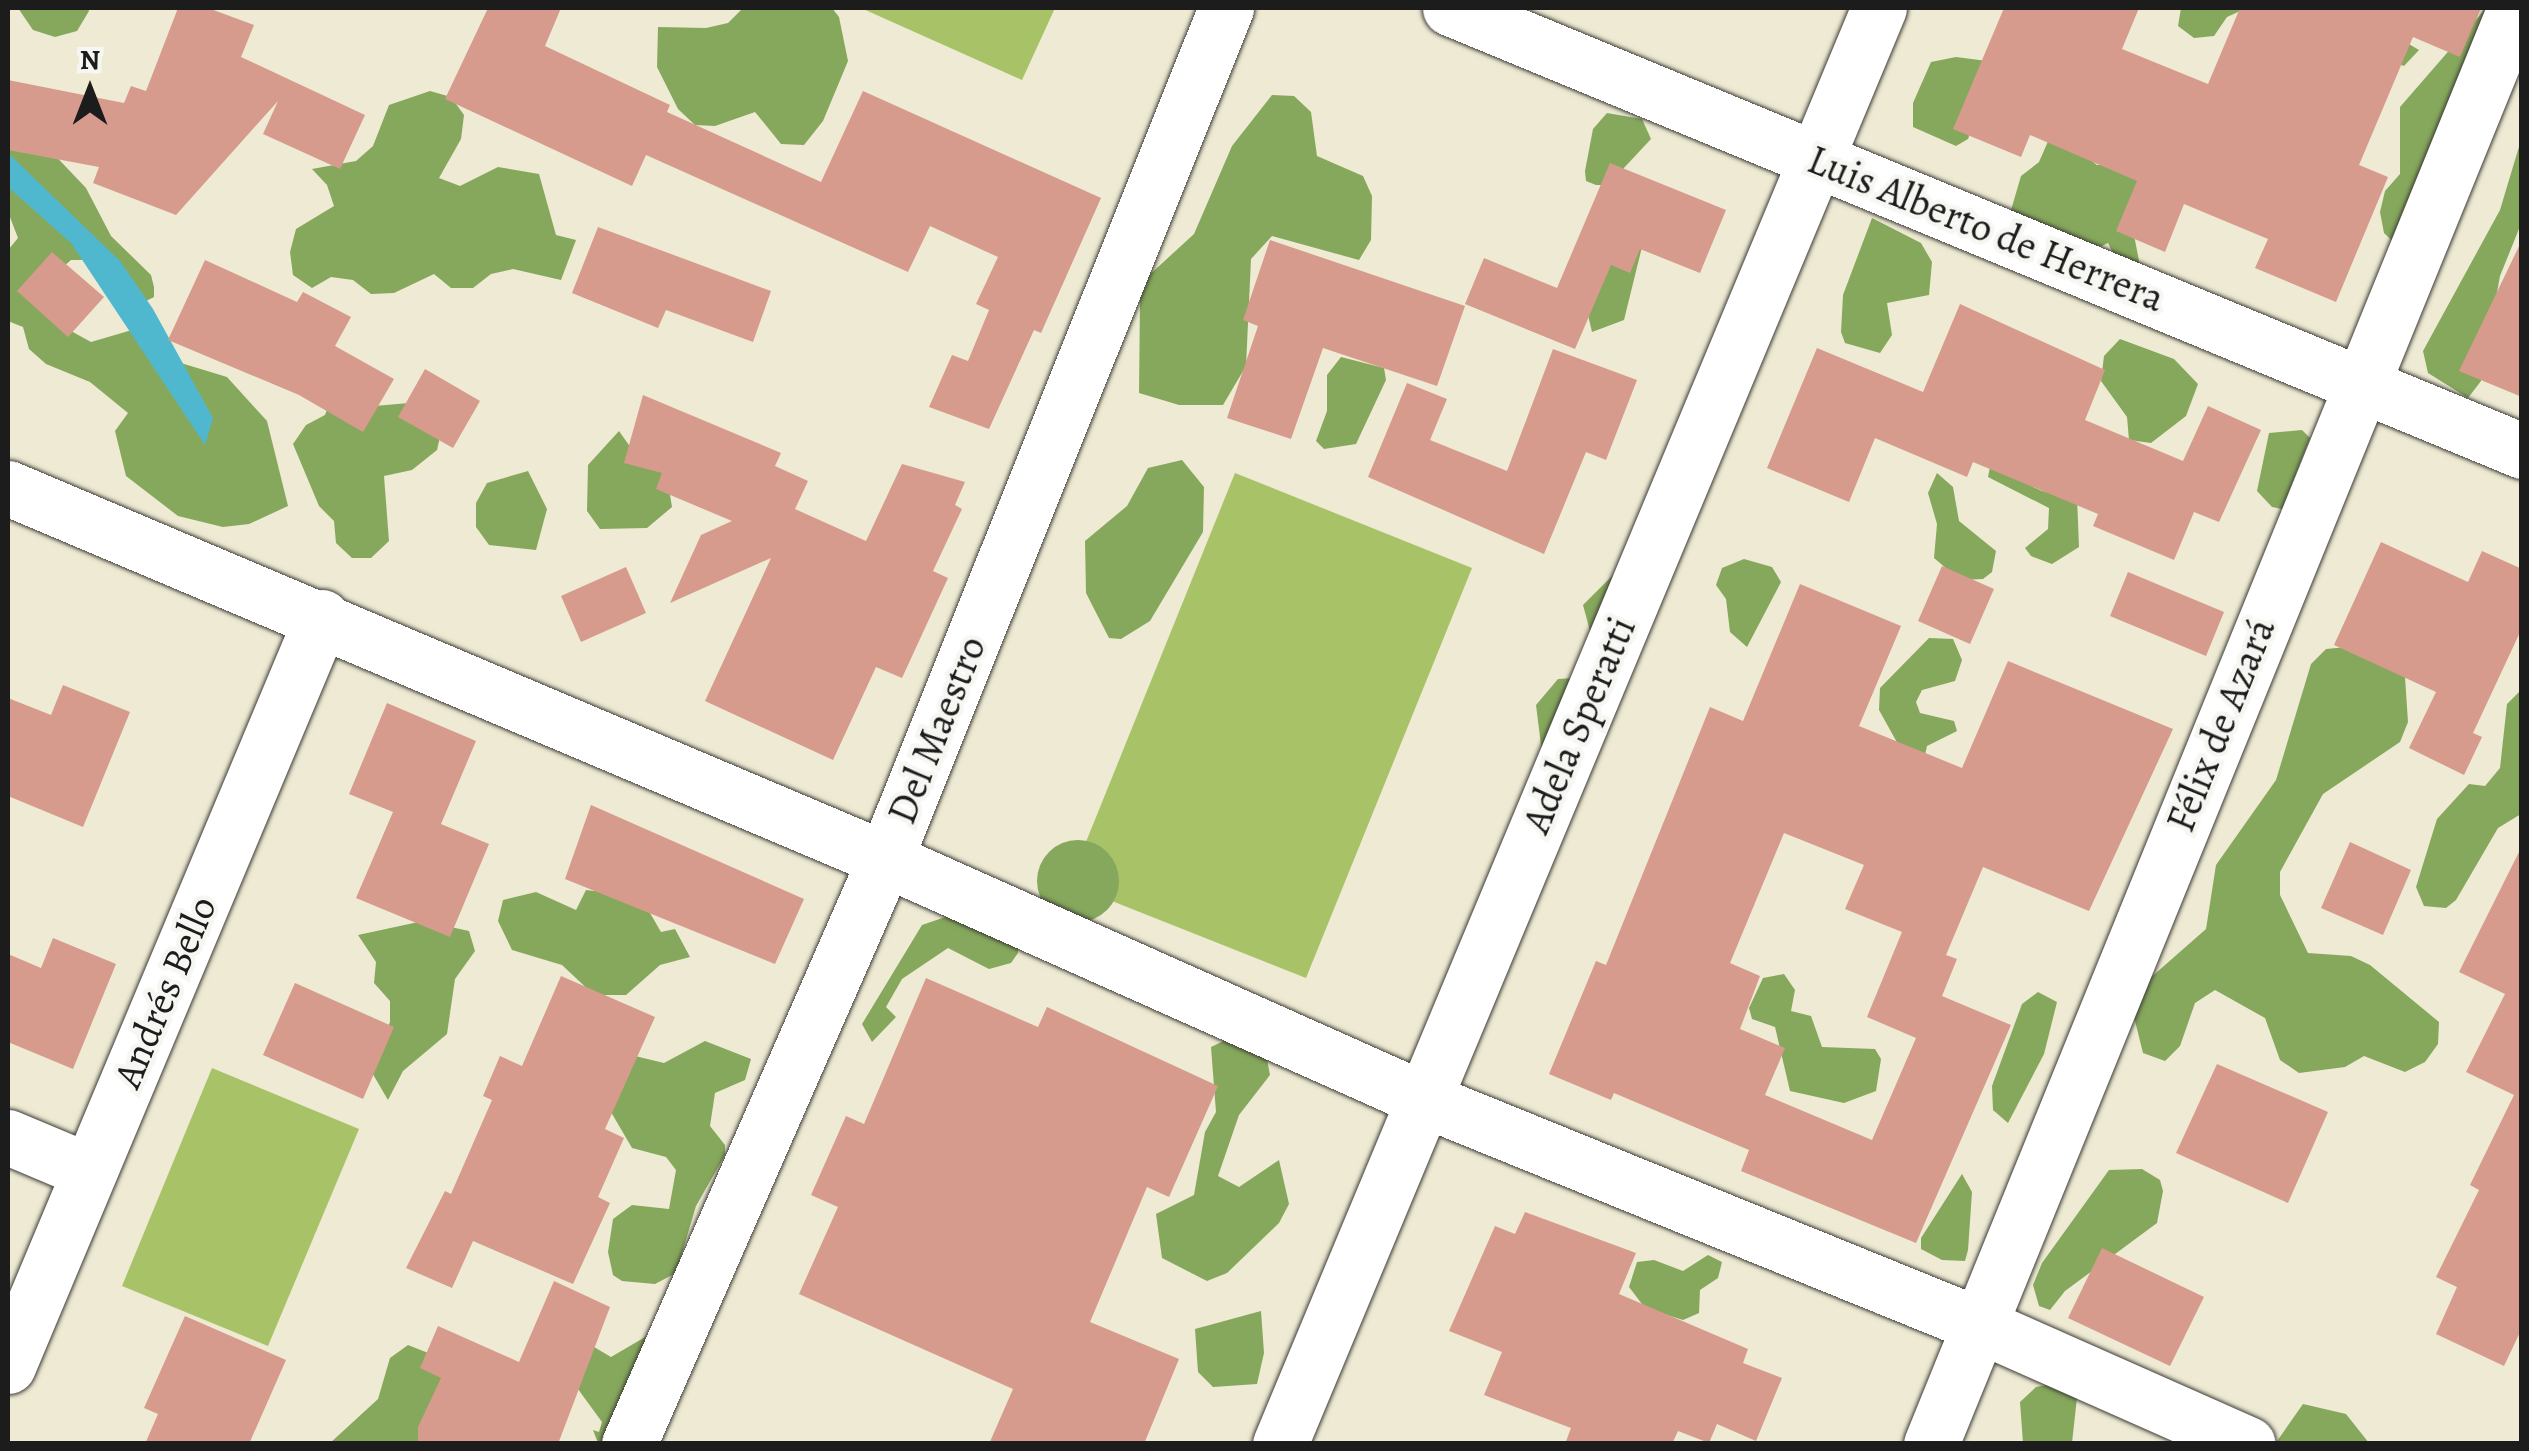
<!DOCTYPE html>
<meta charset="utf-8">
<style>
body{margin:0}
#map{position:relative;width:2529px;height:1451px;overflow:hidden;background:#eeead3;font-family:Alegreya,serif}
div>[style]{position:absolute}
.green>*{inset:0;background:#a8c268}
.forest>*{inset:0;background:#86a85c}
.round{border-radius:50%}
.water>*{inset:0;background:#50b8ce}
.building>*{inset:0;background:#d69b8d}
.roads{filter:drop-shadow(0 0 2px #3c3b37) drop-shadow(0 0 2px #3c3b37)}
.minor>*{height:55px;margin:-27.5px;padding:0 27.5px;transform-origin:27.5px;border-radius:27.5px;background:#fff}
span{translate:-50% -50%;white-space:nowrap;text-align:center;line-height:1.15;-webkit-text-stroke:9px #f6f6f2;paint-order:stroke}
.street-label{font-size:40px;color:#1c1c1c}
.frame{position:absolute;inset:0;border:10px solid #1c1c1c;pointer-events:none}
.north{position:absolute;left:40px;top:40px;width:100px;height:100px;-webkit-text-stroke:8px #f6f6f2;paint-order:stroke;rotate:0deg;font-size:28px;font-weight:700;line-height:40px;text-align:center;color:#1c1c1c}
.north::after{content:'';display:block;margin:auto;width:35px;height:45px;background:#1c1c1c;clip-path:polygon(50% 0,100% 100%,50% 72%,0 100%)}
</style>
<div id="map">
<div class="green">
<div style="clip-path:polygon(861px 8px,1055px 8px,1022px 80px)"></div>
<div style="clip-path:polygon(1235px 473px,1472px 568px,1306px 978px,1069px 884px)"></div>
<div style="clip-path:polygon(212px 1068px,359px 1129px,268px 1346px,122px 1286px)"></div>
</div>
<div class="forest">
<div style="clip-path:polygon(18px 8px,88px 8px,89px 11px,77px 31px,55px 37px,33px 30px)"></div>
<div style="clip-path:polygon(743px 8px,832px 8px,839px 17px,848px 61px,823px 121px,804px 145px,781px 144px,755px 112px,715px 126px,695px 125px,678px 109px,657px 67px,658px 27px,706px 28px,728px 23px)"></div>
<div style="clip-path:polygon(2181px 8px,2349px 8px,2419px 50px,2404px 66px,2247px 8px,2227px 17px,2214px 36px,2194px 38px,2178px 26px)"></div>
<div style="clip-path:polygon(2486px 8px,2400px 248px,2384px 233px,2380px 212px,2385px 191px,2400px 174px,2400px 107px)"></div>
<div style="clip-path:polygon(1956px 57px,1987px 61px,1977px 114px,1968px 139px,1956px 146px,1913px 127px,1913px 103px,1931px 62px)"></div>
<div style="clip-path:polygon(8px 62px,8px 106px,86px 188px,111px 236px,151px 275px,154px 287px,154px 297px,144px 302px,94px 260px,71px 260px,62px 268px,62px 326px,91px 342px,132px 330px,161px 357px,227px 377px,267px 421px,288px 506px,249px 524px,223px 527px,178px 516px,126px 476px,115px 431px,128px 413px,90px 382px,46px 364px,29px 349px,23px 327px,8px 321px,8px 250px,18px 238px,8px 212px)"></div>
<div style="clip-path:polygon(430px 91px,451px 97px,464px 115px,461px 139px,439px 178px,460px 186px,498px 167px,539px 174px,556px 235px,576px 240px,561px 280px,513px 269px,491px 274px,473px 288px,451px 288px,434px 274px,394px 293px,371px 294px,353px 280px,331px 277px,312px 288px,293px 275px,290px 252px,296px 229px,334px 206px,327px 185px,312px 169px,356px 161px,373px 146px,389px 105px)"></div>
<div style="clip-path:polygon(1272px 95px,1294px 96px,1311px 112px,1317px 156px,1363px 176px,1372px 196px,1371px 240px,1359px 260px,1272px 236px,1251px 259px,1246px 366px,1223px 405px,1179px 405px,1139px 393px,1140px 299px,1146px 278px,1194px 234px,1232px 146px)"></div>
<div style="clip-path:polygon(1607px 113px,1642px 119px,1651px 139px,1608px 185px,1596px 185px,1586px 181px,1585px 171px,1593px 129px)"></div>
<div style="clip-path:polygon(2053px 130px,2097px 165px,2143px 164px,2134px 235px,2140px 266px,2113px 253px,2108px 243px,2090px 252px,2009px 217px,2021px 176px,2039px 162px)"></div>
<div style="clip-path:polygon(2521px 140px,2521px 224px,2500px 276px,2481px 381px,2468px 398px,2428px 373px,2423px 351px,2500px 210px)"></div>
<div style="clip-path:polygon(1872px 218px,1921px 243px,1932px 262px,1929px 295px,1887px 303px,1892px 335px,1880px 353px,1845px 343px,1841px 332px,1843px 295px)"></div>
<div style="clip-path:polygon(1642px 247px,1624px 320px,1592px 332px,1587px 311px,1599px 267px)"></div>
<div style="clip-path:polygon(2120px 339px,2174px 359px,2198px 384px,2186px 416px,2151px 443px,2129px 440px,2127px 417px,2101px 381px,2104px 356px)"></div>
<div style="clip-path:polygon(1341px 357px,1384px 368px,1386px 380px,1356px 444px,1324px 449px,1316px 441px,1327px 411px,1327px 375px)"></div>
<div style="clip-path:polygon(333px 393px,363px 407px,409px 403px,442px 428px,437px 450px,412px 470px,384px 476px,389px 541px,371px 558px,352px 558px,336px 543px,334px 521px,319px 506px,293px 444px,306px 425px,325px 415px)"></div>
<div style="clip-path:polygon(2302px 430px,2310px 438px,2282px 509px,2272px 507px,2257px 491px,2269px 433px)"></div>
<div style="clip-path:polygon(619px 431px,643px 465px,665px 465px,672px 507px,647px 528px,600px 529px,587px 511px,588px 465px)"></div>
<div style="clip-path:polygon(1182px 460px,1204px 487px,1203px 532px,1150px 621px,1121px 639px,1109px 638px,1086px 593px,1085px 541px,1127px 506px,1148px 468px)"></div>
<div style="clip-path:polygon(1990px 467px,2042px 491px,2077px 497px,2079px 547px,2052px 564px,2031px 556px,2025px 548px,2048px 529px,2049px 508px,1988px 477px)"></div>
<div style="clip-path:polygon(528px 471px,547px 509px,536px 550px,489px 545px,476px 527px,476px 503px,487px 483px)"></div>
<div style="clip-path:polygon(1937px 473px,1953px 487px,1959px 521px,1996px 551px,1992px 572px,1983px 579px,1960px 580px,1934px 558px,1937px 524px,1928px 493px)"></div>
<div style="clip-path:polygon(1744px 559px,1772px 567px,1781px 582px,1747px 647px,1730px 632px,1726px 599px,1716px 585px,1722px 568px)"></div>
<div style="clip-path:polygon(1617px 571px,1592px 638px,1583px 605px)"></div>
<div style="clip-path:polygon(1929px 638px,1953px 639px,1962px 660px,1955px 681px,1922px 690px,1916px 702px,1920px 713px,1954px 721px,1957px 731px,1927px 746px,1919px 782px,1879px 710px,1880px 688px)"></div>
<div style="clip-path:polygon(2347px 647px,2405px 677px,2408px 722px,2400px 742px,2323px 794px,2280px 872px,2280px 895px,2308px 953px,2351px 956px,2370px 965px,2439px 1022px,2438px 1044px,2425px 1062px,2405px 1072px,2364px 1056px,2345px 1067px,2299px 1073px,2280px 1060px,2265px 1018px,2215px 990px,2195px 1003px,2180px 1046px,2165px 1061px,2143px 1053px,2132px 1009px,2140px 987px,2206px 929px,2216px 865px,2276px 780px,2311px 664px,2326px 649px)"></div>
<div style="clip-path:polygon(1592px 677px,1543px 761px,1536px 705px,1558px 679px)"></div>
<div style="clip-path:polygon(2521px 690px,2521px 814px,2498px 828px,2456px 900px,2446px 908px,2424px 906px,2416px 887px,2437px 819px,2469px 784px,2485px 786px,2500px 768px,2507px 704px)"></div>
<div class="round" style="left:1037px;top:840px;width:82px;height:82px"></div>
<div style="clip-path:polygon(586px 890px,620px 894px,650px 913px,661px 932px,675px 929px,690px 957px,660px 965px,626px 995px,594px 995px,562px 965px,512px 950px,498px 921px,503px 900px,536px 892px,576px 910px)"></div>
<div style="clip-path:polygon(951px 915px,1018px 943px,1018px 953px,1011px 963px,989px 969px,948px 948px,902px 979px,886px 1007px,896px 1017px,872px 1042px,862px 1024px,922px 925px)"></div>
<div style="clip-path:polygon(423px 921px,469px 931px,475px 951px,455px 979px,447px 1034px,403px 1071px,388px 1100px,371px 1071px,390px 1022px,390px 1001px,374px 983px,376px 962px,358px 935px)"></div>
<div style="clip-path:polygon(1784px 974px,1795px 990px,1791px 1011px,1811px 1016px,1822px 1047px,1875px 1049px,1881px 1059px,1876px 1091px,1844px 1103px,1790px 1091px,1775px 1027px,1752px 1019px,1749px 1008px,1763px 978px)"></div>
<div style="clip-path:polygon(2038px 992px,2057px 1002px,2044px 1054px,2008px 1123px,1993px 1110px,1992px 1086px,2022px 1004px)"></div>
<div style="clip-path:polygon(1232px 1037px,1266px 1054px,1270px 1075px,1239px 1115px,1218px 1176px,1239px 1187px,1279px 1160px,1289px 1204px,1279px 1223px,1227px 1273px,1207px 1281px,1162px 1258px,1156px 1214px,1194px 1195px,1205px 1132px,1216px 1112px,1211px 1047px)"></div>
<div style="clip-path:polygon(705px 1041px,751px 1059px,745px 1080px,715px 1093px,710px 1126px,725px 1145px,725px 1155px,696px 1206px,676px 1273px,655px 1284px,622px 1281px,613px 1275px,608px 1252px,613px 1219px,632px 1205px,669px 1209px,676px 1170px,666px 1157px,632px 1148px,604px 1100px,631px 1055px,664px 1063px)"></div>
<div style="clip-path:polygon(2142px 1169px,2160px 1180px,2163px 1191px,2157px 1223px,2065px 1291px,2050px 1310px,2039px 1306px,2033px 1285px,2042px 1263px,2109px 1170px)"></div>
<div style="clip-path:polygon(1962px 1174px,1972px 1192px,1968px 1250px,1965px 1261px,1942px 1260px,1921px 1249px,1921px 1238px)"></div>
<div style="clip-path:polygon(1708px 1255px,1722px 1262px,1718px 1278px,1700px 1290px,1699px 1313px,1683px 1320px,1645px 1308px,1629px 1287px,1637px 1262px,1654px 1260px,1683px 1271px)"></div>
<div style="clip-path:polygon(1261px 1311px,1264px 1353px,1257px 1384px,1213px 1387px,1198px 1372px,1195px 1329px)"></div>
<div style="clip-path:polygon(652px 1333px,641px 1443px,598px 1443px,593px 1430px,599px 1432px,602px 1422px,575px 1385px,594px 1347px,611px 1357px)"></div>
<div style="clip-path:polygon(408px 1345px,446px 1360px,434px 1421px,418px 1443px,329px 1444px,378px 1399px,390px 1358px)"></div>
<div style="clip-path:polygon(2057px 1383px,2078px 1388px,2072px 1443px,2023px 1443px,2020px 1402px,2036px 1387px)"></div>
<div style="clip-path:polygon(2303px 1404px,2346px 1414px,2369px 1443px,2275px 1444px)"></div>
</div>
<div class="water">
<div style="clip-path:polygon(8px 153px,120px 261px,153px 309px,213px 418px,205px 445px,71px 243px,8px 187px)"></div>
</div>
<div class="building">
<div style="clip-path:polygon(178px 8px,208px 8px,254px 25px,241px 57px,365px 115px,340px 169px,263px 134px,278px 101px,176px 215px,93px 183px,99px 167px,8px 150px,8px 80px,124px 103px,131px 86px,146px 91px)"></div>
<div style="clip-path:polygon(488px 8px,561px 8px,545px 46px,670px 105px,667px 112px,821px 182px,863px 91px,1101px 198px,1041px 333px,1034px 330px,989px 429px,929px 407px,952px 355px,968px 361px,989px 310px,976px 304px,998px 257px,930px 226px,908px 272px,646px 155px,632px 186px,445px 99px)"></div>
<div style="clip-path:polygon(2004px 8px,2139px 8px,2122px 49px,2208px 84px,2240px 8px,2481px 8px,2460px 57px,2413px 37px,2359px 165px,2388px 177px,2336px 302px,2255px 268px,2268px 239px,2184px 204px,2165px 252px,2116px 231px,2137px 181px,2030px 135px,2021px 157px,1953px 129px)"></div>
<div style="clip-path:polygon(1610px 163px,1726px 210px,1700px 273px,1640px 249px,1630px 273px,1611px 265px,1575px 349px,1465px 304px,1484px 258px,1557px 288px)"></div>
<div style="clip-path:polygon(598px 227px,771px 291px,753px 342px,666px 310px,658px 328px,572px 293px)"></div>
<div style="clip-path:polygon(1270px 240px,1465px 306px,1437px 386px,1323px 348px,1291px 439px,1227px 418px,1258px 326px,1243px 320px)"></div>
<div style="clip-path:polygon(2522px 240px,2522px 397px,2459px 371px)"></div>
<div style="clip-path:polygon(52px 252px,104px 297px,68px 337px,17px 291px)"></div>
<div style="clip-path:polygon(205px 260px,297px 302px,303px 292px,351px 317px,335px 346px,394px 379px,363px 432px,299px 395px,168px 340px)"></div>
<div style="clip-path:polygon(1960px 304px,2105px 370px,2085px 420px,2183px 461px,2208px 406px,2261px 430px,2219px 522px,2194px 512px,2174px 560px,2093px 526px,2098px 514px,1973px 462px,1967px 477px,1875px 438px,1849px 502px,1767px 468px,1817px 348px,1923px 392px)"></div>
<div style="clip-path:polygon(1553px 349px,1637px 380px,1606px 460px,1586px 452px,1544px 554px,1368px 477px,1407px 383px,1447px 399px,1430px 440px,1507px 471px)"></div>
<div style="clip-path:polygon(425px 369px,480px 401px,453px 448px,398px 417px)"></div>
<div style="clip-path:polygon(643px 395px,781px 453px,775px 466px,808px 481px,795px 509px,866px 541px,902px 464px,965px 482px,955px 505px,962px 509px,933px 571px,948px 578px,902px 678px,876px 667px,833px 760px,705px 701px,771px 558px,670px 603px,701px 535px,732px 521px,656px 489px,662px 473px,624px 463px)"></div>
<div style="clip-path:polygon(2381px 542px,2468px 582px,2482px 551px,2522px 569px,2522px 628px,2473px 733px,2482px 737px,2464px 775px,2409px 748px,2436px 692px,2334px 645px)"></div>
<div style="clip-path:polygon(1942px 566px,1994px 589px,1970px 644px,1918px 621px)"></div>
<div style="clip-path:polygon(626px 567px,646px 613px,581px 642px,561px 596px)"></div>
<div style="clip-path:polygon(2128px 572px,2224px 612px,2206px 656px,2110px 616px)"></div>
<div style="clip-path:polygon(evenodd,1800px 584px,1901px 626px,1859px 726px,1962px 768px,2008px 661px,2173px 729px,2089px 911px,1983px 867px,1946px 955px,1957px 959px,1942px 996px,2011px 1025px,1916px 1243px,1741px 1171px,1749px 1150px,1614px 1093px,1611px 1100px,1549px 1074px,1596px 961px,1606px 965px,1710px 707px,1743px 721px,1800px 584px,1784px 833px,1864px 865px,1845px 909px,1902px 932px,1867px 1017px,1916px 1038px,1872px 1140px,1765px 1095px,1785px 1048px,1740px 1029px,1760px 976px,1730px 963px,1784px 833px)"></div>
<div style="clip-path:polygon(63px 685px,130px 712px,83px 827px,8px 796px,8px 698px,51px 715px)"></div>
<div style="clip-path:polygon(387px 703px,476px 741px,441px 824px,489px 844px,450px 937px,356px 898px,393px 812px,349px 794px)"></div>
<div style="clip-path:polygon(591px 805px,804px 899px,775px 964px,565px 879px)"></div>
<div style="clip-path:polygon(2350px 842px,2411px 870px,2383px 935px,2321px 908px)"></div>
<div style="clip-path:polygon(2522px 846px,2522px 1328px,2504px 1366px,2436px 1334px,2457px 1287px,2436px 1277px,2479px 1190px,2470px 1185px,2514px 1095px,2466px 1072px,2505px 994px,2459px 972px)"></div>
<div style="clip-path:polygon(53px 938px,116px 964px,73px 1069px,8px 1042px,8px 954px,41px 968px)"></div>
<div style="clip-path:polygon(561px 976px,655px 1017px,605px 1129px,624px 1138px,598px 1197px,610px 1203px,573px 1284px,473px 1241px,452px 1288px,406px 1268px,445px 1191px,451px 1194px,492px 1100px,483px 1096px,500px 1056px,522px 1066px)"></div>
<div style="clip-path:polygon(926px 978px,1038px 1027px,1047px 1007px,1218px 1086px,1169px 1197px,1147px 1187px,1090px 1322px,1179px 1359px,1144px 1444px,989px 1444px,1013px 1389px,799px 1294px,838px 1207px,811px 1195px,846px 1116px,864px 1124px)"></div>
<div style="clip-path:polygon(295px 983px,394px 1027px,363px 1099px,263px 1055px)"></div>
<div style="clip-path:polygon(2217px 1064px,2328px 1112px,2288px 1203px,2176px 1153px)"></div>
<div style="clip-path:polygon(1525px 1212px,1636px 1253px,1619px 1294px,1748px 1349px,1743px 1363px,1782px 1378px,1756px 1441px,1717px 1424px,1709px 1443px,1678px 1431px,1672px 1444px,1565px 1444px,1571px 1428px,1484px 1395px,1502px 1352px,1449px 1331px,1495px 1226px,1515px 1234px)"></div>
<div style="clip-path:polygon(2102px 1248px,2204px 1297px,2170px 1366px,2068px 1318px)"></div>
<div style="clip-path:polygon(554px 1281px,610px 1307px,558px 1444px,418px 1444px,418px 1427px,441px 1378px,420px 1368px,438px 1326px,519px 1362px)"></div>
<div style="clip-path:polygon(185px 1316px,286px 1360px,249px 1444px,145px 1444px,158px 1414px,144px 1408px)"></div>
</div>
<div class="roads">
<div class="minor">
<div style="left:1450px;top:8px;width:1160px;rotate:22.45deg"></div>
<div style="left:8px;top:488px;width:952px;rotate:22.93deg"></div>
<div style="left:885px;top:859px;width:589px;rotate:24.04deg"></div>
<div style="left:1423px;top:1099px;width:598px;rotate:22.1deg"></div>
<div style="left:1977px;top:1324px;width:296px;rotate:23.9deg"></div>
<div style="left:8px;top:1137px;width:88px;rotate:22.8deg"></div>
<div style="left:8px;top:1366px;width:812px;rotate:-67.26deg"></div>
<div style="left:629px;top:1444px;width:639px;rotate:-66.37deg"></div>
<div style="left:885px;top:859px;width:917px;rotate:-68.16deg"></div>
<div style="left:1280px;top:1444px;width:1556px;rotate:-67.36deg"></div>
<div style="left:1931px;top:1444px;width:1550px;rotate:-67.87deg"></div>
</div>
</div>
<div class="street-label">
<span style="left:1986px;top:229px;rotate:22deg">Luis Alberto de Herrera</span>
<span style="left:1579px;top:725px;rotate:-67deg">Adela Speratti</span>
<span style="left:2221px;top:725px;rotate:-68deg">Félix de Azará</span>
<span style="left:937px;top:730px;rotate:-68deg">Del Maestro</span>
<span style="left:165px;top:992px;rotate:-67deg">Andrés Bello</span>
</div>
<div class="frame"></div>
<div class="north">N</div>
</div>
